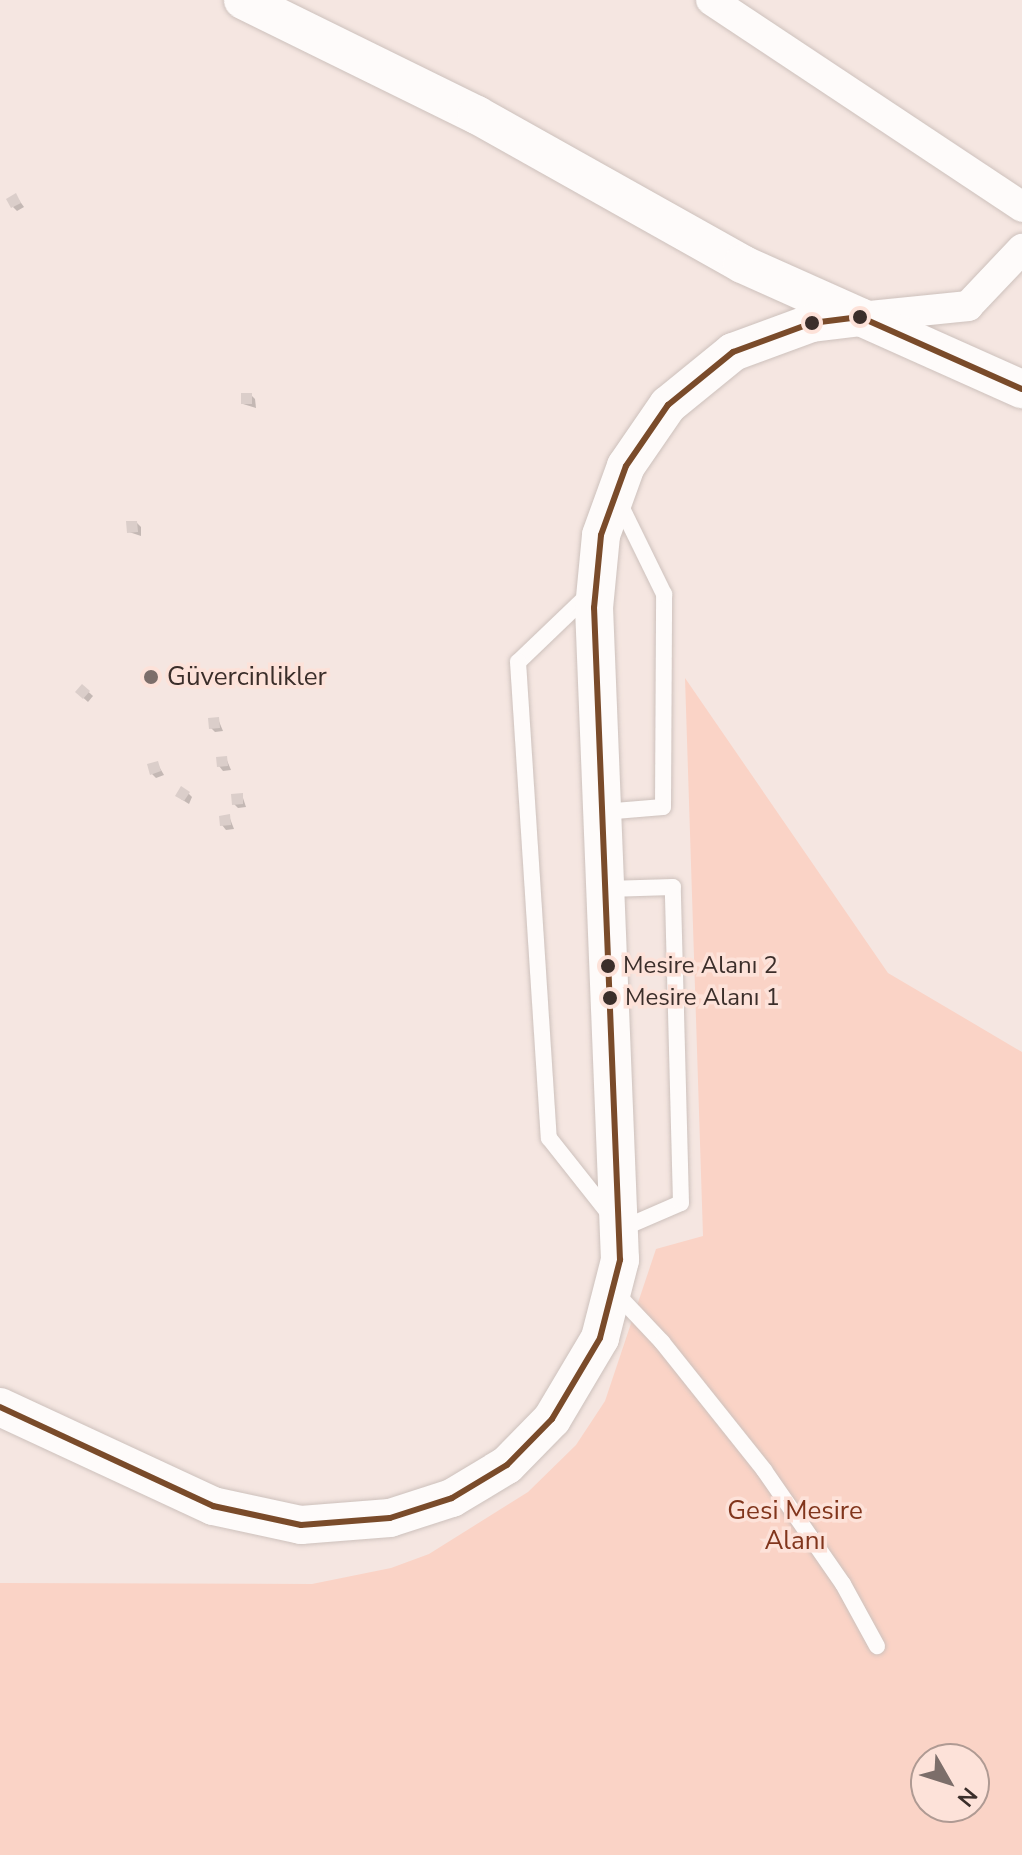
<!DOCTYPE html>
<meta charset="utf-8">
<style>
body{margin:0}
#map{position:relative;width:1022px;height:1855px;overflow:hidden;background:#f5e6e1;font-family:"Nunito Sans",sans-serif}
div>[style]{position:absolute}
.green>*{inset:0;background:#fad3c6}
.shadow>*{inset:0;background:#0003}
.building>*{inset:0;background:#dbceca}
.roads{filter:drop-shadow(0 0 2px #cdc1bc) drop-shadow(0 0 2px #cdc1bc)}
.service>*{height:16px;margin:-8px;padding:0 8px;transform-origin:8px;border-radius:8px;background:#fefbfa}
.minor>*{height:30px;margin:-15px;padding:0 15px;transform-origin:15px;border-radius:15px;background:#fefbfa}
.tertiary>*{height:38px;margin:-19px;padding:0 19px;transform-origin:19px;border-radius:19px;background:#fefbfa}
.bus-1>*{height:6px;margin:-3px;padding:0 3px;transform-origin:3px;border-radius:3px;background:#7a4b2a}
.dots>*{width:22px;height:22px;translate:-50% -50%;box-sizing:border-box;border:4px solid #fde2d9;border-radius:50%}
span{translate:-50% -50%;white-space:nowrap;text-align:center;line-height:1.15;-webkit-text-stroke:7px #fde2d9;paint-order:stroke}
.bus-label{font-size:24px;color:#3b2e2a}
.left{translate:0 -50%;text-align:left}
.poi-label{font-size:26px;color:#3b2e2a}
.park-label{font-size:26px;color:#81351c}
.north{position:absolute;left:910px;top:1743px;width:80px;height:80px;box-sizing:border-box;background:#fde2d9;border:2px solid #af9a93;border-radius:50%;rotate:129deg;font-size:22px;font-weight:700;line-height:32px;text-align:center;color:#3b2e2a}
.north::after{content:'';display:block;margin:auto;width:28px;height:36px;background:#7c6e6a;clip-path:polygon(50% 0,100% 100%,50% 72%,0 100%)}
</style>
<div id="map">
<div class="green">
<div style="clip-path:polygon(evenodd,685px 678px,888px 973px,1022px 1052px,1022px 1855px,0 1855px,0 1583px,312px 1584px,391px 1568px,429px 1554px,528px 1492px,576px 1445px,605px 1401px,656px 1249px,703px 1236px,685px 678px,926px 1759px,974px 1759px,974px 1807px,926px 1807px,926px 1759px)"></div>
</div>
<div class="shadow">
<div style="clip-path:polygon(19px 200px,24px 207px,17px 211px,13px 207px)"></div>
<div style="clip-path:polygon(251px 395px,255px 399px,256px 408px,243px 404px)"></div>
<div style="clip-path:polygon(137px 523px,141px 527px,141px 536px,129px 532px)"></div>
<div style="clip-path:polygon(82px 686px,93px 696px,88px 702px,77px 692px)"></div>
<div style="clip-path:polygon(218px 719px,223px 731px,215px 732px,211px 728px)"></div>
<div style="clip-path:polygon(226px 758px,231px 770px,223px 771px,219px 766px)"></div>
<div style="clip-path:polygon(157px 763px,164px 775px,156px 778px,152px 774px)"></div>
<div style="clip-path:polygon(188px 793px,192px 797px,189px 804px,181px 799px)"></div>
<div style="clip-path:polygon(242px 795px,246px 807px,238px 808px,234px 804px)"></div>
<div style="clip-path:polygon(229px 816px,234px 829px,226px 830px,222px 825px)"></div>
</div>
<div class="building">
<div style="clip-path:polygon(16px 193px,21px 203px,11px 208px,6px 199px)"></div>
<div style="clip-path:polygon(241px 393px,252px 393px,252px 404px,241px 404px)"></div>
<div style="clip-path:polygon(126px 521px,137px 521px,138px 532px,127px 533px)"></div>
<div style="clip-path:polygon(82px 684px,90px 691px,83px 699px,75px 692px)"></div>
<div style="clip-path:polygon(219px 717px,220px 728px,209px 729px,208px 718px)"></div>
<div style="clip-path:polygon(227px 756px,228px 766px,217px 767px,216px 757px)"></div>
<div style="clip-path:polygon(158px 761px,161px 771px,150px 775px,147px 764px)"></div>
<div style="clip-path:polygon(181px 786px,190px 792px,184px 801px,175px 796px)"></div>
<div style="clip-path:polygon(243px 793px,243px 804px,232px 805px,231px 794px)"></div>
<div style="clip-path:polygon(230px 814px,231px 825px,220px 826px,219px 816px)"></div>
</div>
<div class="roads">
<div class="service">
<div style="left:589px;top:594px;width:98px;rotate:136.2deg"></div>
<div style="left:518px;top:662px;width:477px;rotate:86.3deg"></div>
<div style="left:549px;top:1138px;width:116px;rotate:51.6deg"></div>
<div style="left:621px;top:1229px;width:65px;rotate:-23.4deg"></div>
<div style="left:681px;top:1203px;width:316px;rotate:-91.5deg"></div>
<div style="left:673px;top:887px;width:66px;rotate:178.3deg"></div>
<div style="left:603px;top:812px;width:60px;rotate:-4.8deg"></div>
<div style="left:663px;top:807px;width:213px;rotate:-89.7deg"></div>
<div style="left:664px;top:594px;width:105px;rotate:-116.1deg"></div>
<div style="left:614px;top:1291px;width:70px;rotate:46.7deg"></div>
<div style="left:662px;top:1342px;width:164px;rotate:51.4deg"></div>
<div style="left:764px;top:1470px;width:139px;rotate:55.3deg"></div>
<div style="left:843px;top:1584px;width:71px;rotate:61.3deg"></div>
</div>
<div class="minor">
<div style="left:711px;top:0;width:374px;rotate:33.6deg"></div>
<div style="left:860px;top:317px;width:109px;rotate:-5.8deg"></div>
<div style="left:968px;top:306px;width:79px;rotate:-46.5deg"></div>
</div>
<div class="tertiary">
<div style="left:243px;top:0;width:261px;rotate:26.2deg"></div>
<div style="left:477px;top:115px;width:304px;rotate:29.3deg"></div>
<div style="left:742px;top:264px;width:307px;rotate:24.1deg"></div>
<div style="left:0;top:1407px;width:235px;rotate:24.9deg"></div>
<div style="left:213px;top:1506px;width:90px;rotate:12.2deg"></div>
<div style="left:301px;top:1525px;width:89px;rotate:-4.5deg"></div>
<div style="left:390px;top:1518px;width:65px;rotate:-17.9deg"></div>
<div style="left:452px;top:1498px;width:64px;rotate:-31deg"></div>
<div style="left:507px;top:1465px;width:64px;rotate:-45.6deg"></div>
<div style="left:552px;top:1419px;width:94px;rotate:-59.3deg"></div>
<div style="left:600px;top:1338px;width:81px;rotate:-75.6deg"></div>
<div style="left:620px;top:1260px;width:653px;rotate:-92.28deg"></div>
<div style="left:594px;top:608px;width:73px;rotate:-84.5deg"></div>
<div style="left:601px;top:535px;width:73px;rotate:-70.1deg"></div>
<div style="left:626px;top:466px;width:74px;rotate:-55.5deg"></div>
<div style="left:668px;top:405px;width:84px;rotate:-39.2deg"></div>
<div style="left:733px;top:352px;width:84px;rotate:-20.2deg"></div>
<div style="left:812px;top:323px;width:48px;rotate:-7.1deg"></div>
</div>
</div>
<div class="bus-1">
<div style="left:0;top:1407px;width:235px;rotate:24.9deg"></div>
<div style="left:213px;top:1506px;width:90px;rotate:12.2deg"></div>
<div style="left:301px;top:1525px;width:89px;rotate:-4.5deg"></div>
<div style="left:390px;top:1518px;width:65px;rotate:-17.9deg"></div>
<div style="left:452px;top:1498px;width:64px;rotate:-31deg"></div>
<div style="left:507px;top:1465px;width:64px;rotate:-45.6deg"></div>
<div style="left:552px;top:1419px;width:94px;rotate:-59.3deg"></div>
<div style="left:600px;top:1338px;width:81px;rotate:-75.6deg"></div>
<div style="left:620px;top:1260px;width:653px;rotate:-92.28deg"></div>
<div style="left:594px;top:608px;width:73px;rotate:-84.5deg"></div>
<div style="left:601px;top:535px;width:73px;rotate:-70.1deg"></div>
<div style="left:626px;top:466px;width:74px;rotate:-55.5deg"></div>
<div style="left:668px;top:405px;width:84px;rotate:-39.2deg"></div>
<div style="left:733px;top:352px;width:84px;rotate:-20.2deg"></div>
<div style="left:812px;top:323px;width:48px;rotate:-7.1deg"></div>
<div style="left:860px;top:317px;width:177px;rotate:24deg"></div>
</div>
<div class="dots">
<div style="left:860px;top:317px;background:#3b2e2a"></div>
<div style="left:812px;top:323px;background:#3b2e2a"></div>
<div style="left:151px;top:677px;background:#7c6e6a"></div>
<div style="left:608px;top:966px;background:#3b2e2a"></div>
<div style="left:610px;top:998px;background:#3b2e2a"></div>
</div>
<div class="bus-label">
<span class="left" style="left:623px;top:966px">Mesire Alanı 2</span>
<span class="left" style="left:625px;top:998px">Mesire Alanı 1</span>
</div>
<div class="poi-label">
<span class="left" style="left:167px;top:677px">Güvercinlikler</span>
</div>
<div class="park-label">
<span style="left:795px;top:1526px">Gesi Mesire<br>Alanı</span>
</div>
<div class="north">N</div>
</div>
